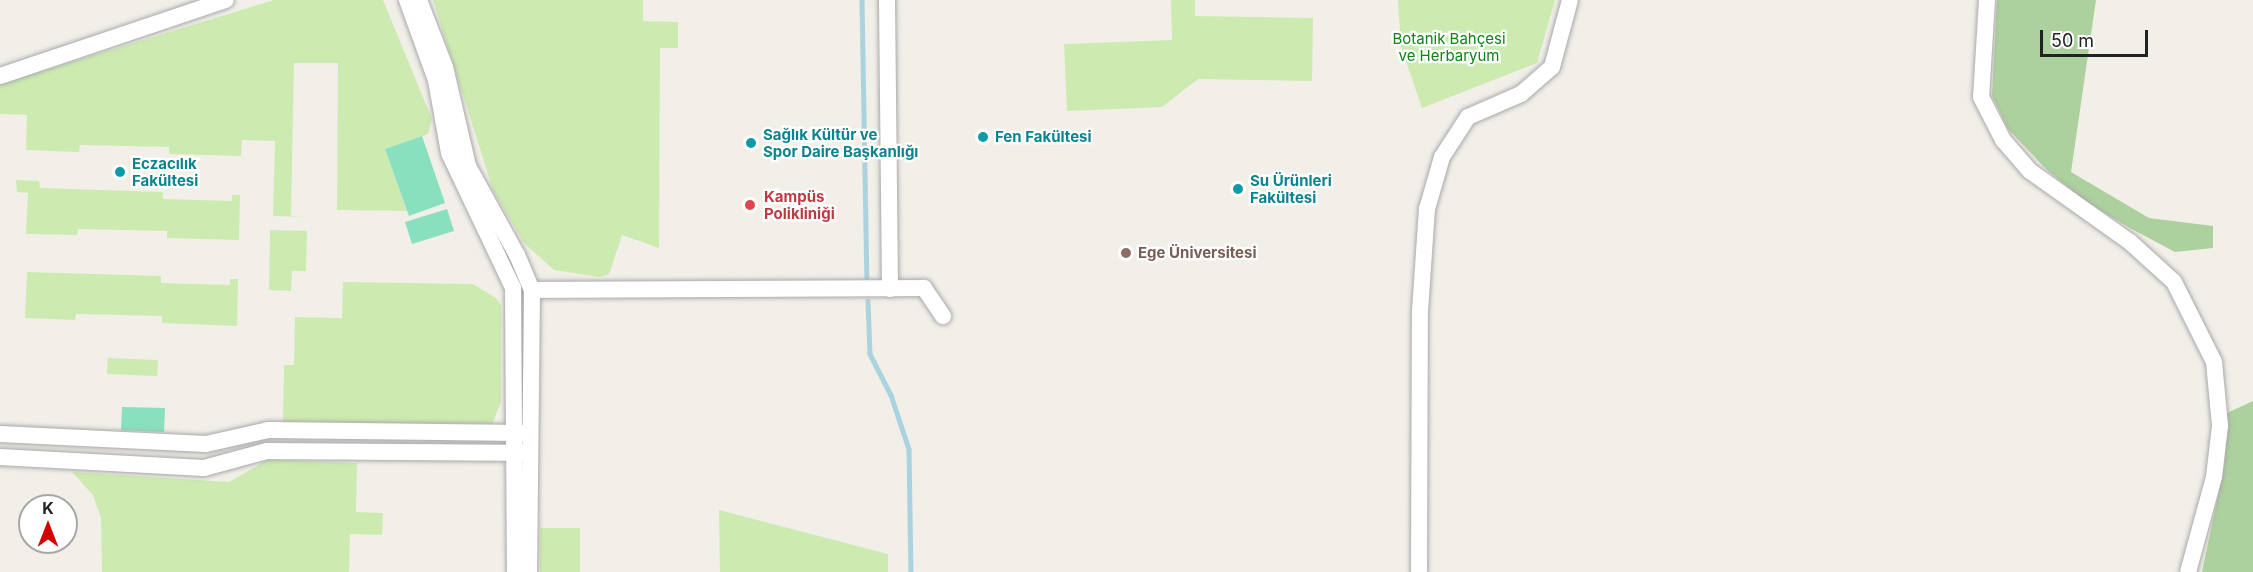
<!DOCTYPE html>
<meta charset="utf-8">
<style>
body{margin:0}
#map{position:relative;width:2253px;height:572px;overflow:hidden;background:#f2efe9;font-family:Inter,sans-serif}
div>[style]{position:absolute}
.grass>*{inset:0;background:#cdebb0}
.forest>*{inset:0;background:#add19e}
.pitch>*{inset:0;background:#88e0be}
.stream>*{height:4.5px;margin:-2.25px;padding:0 2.25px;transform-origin:2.25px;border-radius:2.25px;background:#aad3df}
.roads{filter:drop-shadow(0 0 2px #a9a9a9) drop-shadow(0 0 2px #a9a9a9)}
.street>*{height:16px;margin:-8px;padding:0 8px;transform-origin:8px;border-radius:8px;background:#fff}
.dots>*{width:16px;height:16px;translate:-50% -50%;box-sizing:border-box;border:3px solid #fff;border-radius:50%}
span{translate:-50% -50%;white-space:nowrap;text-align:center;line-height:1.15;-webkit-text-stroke:4.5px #fff;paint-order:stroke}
.park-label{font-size:15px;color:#0c8416}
.culture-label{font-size:15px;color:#0d838f;font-weight:700}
.left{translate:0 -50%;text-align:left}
.health-label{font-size:15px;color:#be3a42;font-weight:700}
.education-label{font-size:15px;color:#785e54;font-weight:700}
.north{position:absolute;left:18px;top:494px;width:60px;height:60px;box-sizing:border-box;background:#fff;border:2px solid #a7a7a7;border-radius:50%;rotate:0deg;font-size:16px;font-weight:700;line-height:24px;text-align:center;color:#222}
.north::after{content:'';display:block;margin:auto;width:21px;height:27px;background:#d40000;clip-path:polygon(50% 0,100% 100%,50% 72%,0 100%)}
.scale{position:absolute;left:2040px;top:30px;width:108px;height:27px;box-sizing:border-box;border:3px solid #222;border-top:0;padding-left:8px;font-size:18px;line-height:21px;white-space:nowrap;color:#222;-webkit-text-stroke:4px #fff;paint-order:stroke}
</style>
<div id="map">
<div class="grass">
<div style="clip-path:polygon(274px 0,383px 0,432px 119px,428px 134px,385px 149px,407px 211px,337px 210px,338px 63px,294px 63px,291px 216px,307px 217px,273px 216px,275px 141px,242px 140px,241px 156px,169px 154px,169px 147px,80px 145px,79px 152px,26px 150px,27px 115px,0 114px,0 84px)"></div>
<div style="clip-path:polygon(433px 0,643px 0,643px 21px,678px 22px,678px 48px,660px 48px,659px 248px,622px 235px,609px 274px,600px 277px,554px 270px,524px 243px,493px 190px)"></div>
<div style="clip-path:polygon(1171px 0,1195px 0,1195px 16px,1313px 18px,1312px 81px,1198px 79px,1162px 107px,1067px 111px,1064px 44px,1172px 40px)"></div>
<div style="clip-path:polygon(1398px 0,1555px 0,1537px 63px,1422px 108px,1401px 47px)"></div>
<div style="clip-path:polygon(16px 180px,39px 181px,40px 188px,163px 192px,163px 199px,232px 201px,232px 195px,240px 195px,239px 240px,167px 238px,167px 231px,78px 229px,77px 235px,26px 234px,28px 193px,17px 192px)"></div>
<div style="clip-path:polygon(270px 230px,307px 231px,306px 271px,292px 271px,291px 291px,269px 290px)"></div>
<div style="clip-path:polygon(27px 272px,161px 276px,161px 283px,230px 285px,230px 279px,238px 279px,237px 326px,162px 323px,162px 316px,76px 314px,75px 320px,25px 318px)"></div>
<div style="clip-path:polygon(343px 282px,473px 284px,497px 299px,501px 306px,501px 402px,492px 424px,283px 422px,284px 365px,294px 365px,295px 317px,342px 318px)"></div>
<div style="clip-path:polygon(108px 358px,158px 360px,157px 376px,107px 374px)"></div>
<div style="clip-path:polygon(267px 460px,357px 463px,356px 512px,383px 513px,382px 535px,350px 534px,349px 572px,102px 572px,101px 518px,93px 495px,72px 472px,229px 482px)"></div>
<div style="clip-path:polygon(719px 510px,888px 554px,888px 572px,720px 572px)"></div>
<div style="clip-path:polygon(540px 528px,580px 528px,580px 572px,540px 572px)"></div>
</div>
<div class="forest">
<div style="clip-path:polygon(1997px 0,2096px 0,2071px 172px,2149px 218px,2213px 226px,2213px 248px,2175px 252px,2128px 227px,2085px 201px,2046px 169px,2008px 129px,1992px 96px)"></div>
<div style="clip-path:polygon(2253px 401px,2253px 572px,2202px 572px,2224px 467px,2227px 413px)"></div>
</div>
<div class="pitch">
<div style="clip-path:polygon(422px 136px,445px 203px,409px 216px,385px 149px)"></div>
<div style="clip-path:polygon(447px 209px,454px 231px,412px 244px,405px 222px)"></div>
<div style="clip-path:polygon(122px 407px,165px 408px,164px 432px,121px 430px)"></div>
</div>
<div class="stream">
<div style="left:862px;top:0;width:277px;rotate:89deg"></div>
<div style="left:868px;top:301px;width:53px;rotate:87.8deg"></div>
<div style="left:870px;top:354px;width:46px;rotate:62.9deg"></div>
<div style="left:891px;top:395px;width:57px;rotate:71.6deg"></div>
<div style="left:909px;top:449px;width:123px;rotate:89.1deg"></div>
</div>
<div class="roads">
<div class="street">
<div style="left:407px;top:0;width:85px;rotate:70.1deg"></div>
<div style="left:436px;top:80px;width:74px;rotate:79.9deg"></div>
<div style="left:449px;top:153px;width:149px;rotate:64.6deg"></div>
<div style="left:513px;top:288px;width:284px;rotate:89.6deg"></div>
<div style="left:419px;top:0;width:72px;rotate:68.8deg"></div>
<div style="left:445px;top:67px;width:102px;rotate:76.9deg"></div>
<div style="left:468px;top:166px;width:102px;rotate:61.2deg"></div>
<div style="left:517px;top:255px;width:38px;rotate:67deg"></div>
<div style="left:532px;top:290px;width:282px;rotate:90.6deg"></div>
<div style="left:887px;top:0;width:289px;rotate:89.4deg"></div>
<div style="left:1987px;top:0;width:97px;rotate:93.5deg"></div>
<div style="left:1981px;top:97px;width:48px;rotate:62.9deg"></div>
<div style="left:2003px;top:140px;width:41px;rotate:48.9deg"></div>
<div style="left:2030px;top:171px;width:123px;rotate:35.4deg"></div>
<div style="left:2130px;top:242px;width:59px;rotate:42.3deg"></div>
<div style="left:2174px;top:282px;width:89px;rotate:63.4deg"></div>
<div style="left:2214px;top:362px;width:64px;rotate:84.6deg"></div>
<div style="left:2220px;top:426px;width:51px;rotate:96.7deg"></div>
<div style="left:2214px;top:477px;width:98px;rotate:105.3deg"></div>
<div style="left:0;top:76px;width:238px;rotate:-18.6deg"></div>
<div style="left:532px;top:290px;width:392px;rotate:-0.3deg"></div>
<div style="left:924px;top:288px;width:34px;rotate:56deg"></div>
<div style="left:0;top:434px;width:206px;rotate:2.8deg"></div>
<div style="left:206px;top:444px;width:64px;rotate:-12.7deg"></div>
<div style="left:268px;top:430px;width:256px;rotate:0.7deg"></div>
<div style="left:0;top:457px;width:204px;rotate:3.1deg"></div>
<div style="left:204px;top:468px;width:65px;rotate:-15.1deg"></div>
<div style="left:267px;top:451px;width:258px;rotate:0.4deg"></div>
<div style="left:1419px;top:572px;width:261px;rotate:-89.8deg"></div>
<div style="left:1420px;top:311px;width:102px;rotate:-86.1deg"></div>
<div style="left:1427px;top:209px;width:54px;rotate:-73.9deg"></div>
<div style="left:1442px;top:157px;width:48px;rotate:-57deg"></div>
<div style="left:1468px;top:117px;width:58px;rotate:-23.5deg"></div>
<div style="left:1521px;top:94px;width:41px;rotate:-41.1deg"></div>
<div style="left:1552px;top:67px;width:69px;rotate:-75deg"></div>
</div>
</div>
<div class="dots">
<div style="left:983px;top:137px;background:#0f9aa8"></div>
<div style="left:751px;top:143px;background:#0f9aa8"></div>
<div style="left:120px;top:172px;background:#0f9aa8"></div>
<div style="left:1238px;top:189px;background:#0f9aa8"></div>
<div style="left:750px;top:205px;background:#e0444e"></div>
<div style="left:1126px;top:253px;background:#8d6e63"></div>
</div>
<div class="park-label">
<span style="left:1449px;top:47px">Botanik Bahçesi<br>ve Herbaryum</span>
</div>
<div class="culture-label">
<span class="left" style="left:763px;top:143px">Sağlık Kültür ve<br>Spor Daire Başkanlığı</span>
<span class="left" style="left:995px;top:137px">Fen Fakültesi</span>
<span class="left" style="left:132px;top:172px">Eczacılık<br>Fakültesi</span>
<span class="left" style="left:1250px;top:189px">Su Ürünleri<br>Fakültesi</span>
</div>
<div class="health-label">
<span class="left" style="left:764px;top:205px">Kampüs<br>Polikliniği</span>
</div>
<div class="education-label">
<span class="left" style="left:1138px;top:253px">Ege Üniversitesi</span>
</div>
<div class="north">K</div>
<div class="scale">50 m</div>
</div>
